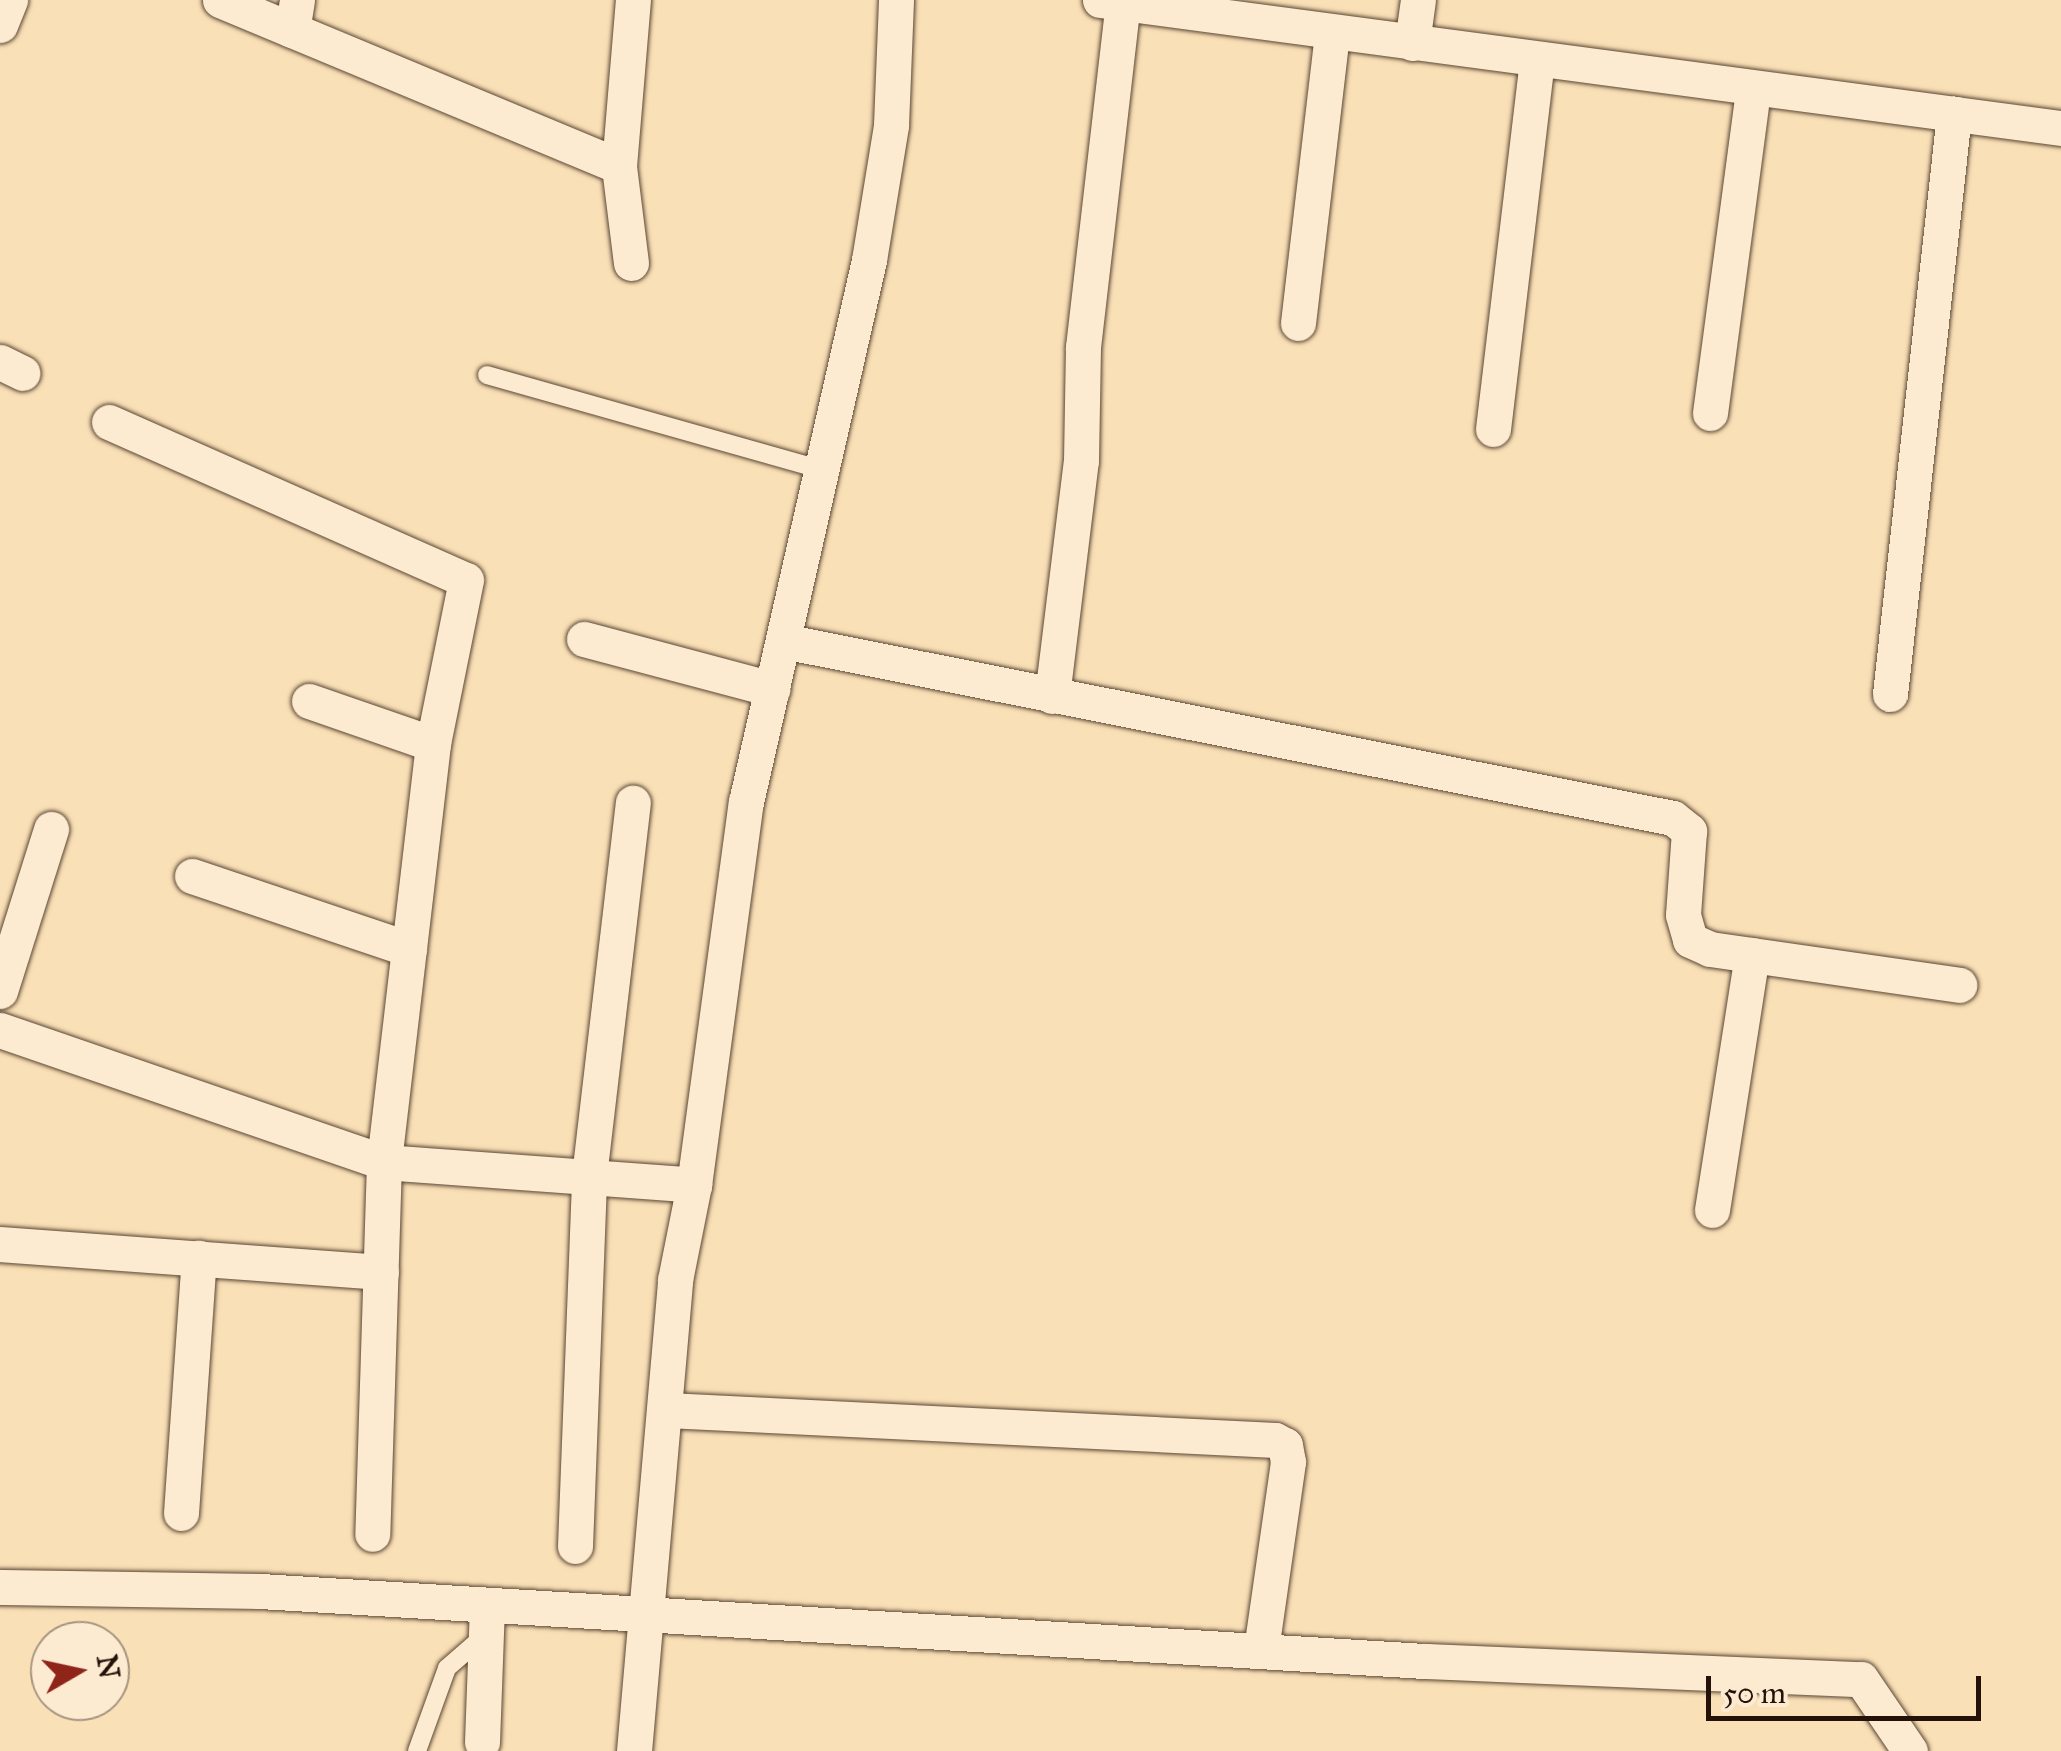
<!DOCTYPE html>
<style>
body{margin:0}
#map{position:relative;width:2061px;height:1751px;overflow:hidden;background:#fae0b6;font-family:"IM FELL Great Primer",serif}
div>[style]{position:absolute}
.roads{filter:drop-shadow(0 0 2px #5a4635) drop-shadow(0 0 2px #5a4635)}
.service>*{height:18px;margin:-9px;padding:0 9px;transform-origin:9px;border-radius:9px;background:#fcebd0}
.minor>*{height:35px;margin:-17.5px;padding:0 17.5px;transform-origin:17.5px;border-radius:17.5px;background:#fcebd0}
span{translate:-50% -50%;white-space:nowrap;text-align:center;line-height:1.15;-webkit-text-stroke:9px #fcebd0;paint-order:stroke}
.north{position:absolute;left:30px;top:1621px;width:100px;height:100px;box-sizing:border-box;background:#fcebd0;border:2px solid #a69481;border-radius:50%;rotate:81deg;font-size:28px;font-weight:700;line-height:40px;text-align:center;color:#24120a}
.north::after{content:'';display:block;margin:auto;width:35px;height:45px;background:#8f2418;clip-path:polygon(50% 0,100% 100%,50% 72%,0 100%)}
.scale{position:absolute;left:1706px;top:1676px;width:275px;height:45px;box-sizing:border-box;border:5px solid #24120a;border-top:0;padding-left:12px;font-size:30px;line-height:35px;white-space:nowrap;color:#24120a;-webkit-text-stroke:8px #fcebd0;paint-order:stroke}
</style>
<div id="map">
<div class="roads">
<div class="service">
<div style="left:487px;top:375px;width:346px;rotate:15.8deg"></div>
<div style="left:417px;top:1751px;width:88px;rotate:-70.1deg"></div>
<div style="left:447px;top:1668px;width:50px;rotate:-41deg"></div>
</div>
<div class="minor">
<div style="left:220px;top:0;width:78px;rotate:22.6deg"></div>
<div style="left:297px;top:0;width:30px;rotate:99deg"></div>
<div style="left:292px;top:30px;width:354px;rotate:22.6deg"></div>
<div style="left:1100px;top:0;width:969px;rotate:7.59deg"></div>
<div style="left:0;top:25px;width:27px;rotate:-68deg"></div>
<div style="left:1412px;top:43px;width:43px;rotate:-82.1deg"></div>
<div style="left:631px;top:263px;width:98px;rotate:-97.1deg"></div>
<div style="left:619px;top:166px;width:167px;rotate:-85.2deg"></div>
<div style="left:1298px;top:323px;width:291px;rotate:-83.3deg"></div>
<div style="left:0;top:362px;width:25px;rotate:26deg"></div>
<div style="left:1710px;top:413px;width:327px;rotate:-82.4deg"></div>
<div style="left:109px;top:422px;width:390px;rotate:23.9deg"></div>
<div style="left:466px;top:580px;width:167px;rotate:101.4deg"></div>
<div style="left:433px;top:744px;width:421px;rotate:96.7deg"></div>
<div style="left:384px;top:1162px;width:372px;rotate:91.8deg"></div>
<div style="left:1493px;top:429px;width:371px;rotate:-83.2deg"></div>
<div style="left:584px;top:639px;width:195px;rotate:14.9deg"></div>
<div style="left:783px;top:641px;width:907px;rotate:11.25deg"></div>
<div style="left:1673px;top:818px;width:21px;rotate:39deg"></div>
<div style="left:1689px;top:831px;width:84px;rotate:94.1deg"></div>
<div style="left:1683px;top:915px;width:26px;rotate:74deg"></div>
<div style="left:1690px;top:940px;width:22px;rotate:24deg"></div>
<div style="left:1710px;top:949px;width:252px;rotate:8.2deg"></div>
<div style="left:1890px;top:694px;width:584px;rotate:-83.7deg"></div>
<div style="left:1052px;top:696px;width:237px;rotate:-83deg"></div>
<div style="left:1081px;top:461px;width:114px;rotate:-89deg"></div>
<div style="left:1083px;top:347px;width:346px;rotate:-83.4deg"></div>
<div style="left:309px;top:701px;width:131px;rotate:19.1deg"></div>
<div style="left:192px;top:876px;width:229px;rotate:18.6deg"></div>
<div style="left:0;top:991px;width:170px;rotate:-72.5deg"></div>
<div style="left:0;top:1030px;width:406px;rotate:19deg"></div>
<div style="left:384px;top:1162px;width:311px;rotate:4.2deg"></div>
<div style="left:1712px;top:1210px;width:258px;rotate:-81.1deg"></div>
<div style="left:0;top:1244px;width:382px;rotate:4.2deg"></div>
<div style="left:667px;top:1410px;width:609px;rotate:2.82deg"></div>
<div style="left:1275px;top:1440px;width:11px;rotate:27deg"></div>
<div style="left:1285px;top:1445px;width:17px;rotate:80deg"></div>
<div style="left:1288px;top:1462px;width:189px;rotate:98.2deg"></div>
<div style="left:181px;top:1513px;width:256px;rotate:-86deg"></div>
<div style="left:575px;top:1546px;width:370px;rotate:-87.8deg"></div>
<div style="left:589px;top:1176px;width:376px;rotate:-83.3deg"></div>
<div style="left:0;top:1587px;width:260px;rotate:0.9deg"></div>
<div style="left:260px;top:1591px;width:1168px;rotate:3.44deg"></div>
<div style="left:1426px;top:1661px;width:435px;rotate:2.4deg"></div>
<div style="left:1861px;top:1679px;width:87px;rotate:55.8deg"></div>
<div style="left:482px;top:1742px;width:135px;rotate:-87.9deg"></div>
<div style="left:634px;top:1751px;width:473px;rotate:-85deg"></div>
<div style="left:675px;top:1280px;width:97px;rotate:-78.7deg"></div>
<div style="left:694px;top:1185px;width:387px;rotate:-82.3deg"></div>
<div style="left:746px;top:802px;width:556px;rotate:-77.21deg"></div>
<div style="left:869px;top:260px;width:137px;rotate:-80.7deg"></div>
<div style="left:891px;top:125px;width:125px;rotate:-87.7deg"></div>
</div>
</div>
<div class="north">N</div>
<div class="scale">50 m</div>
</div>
